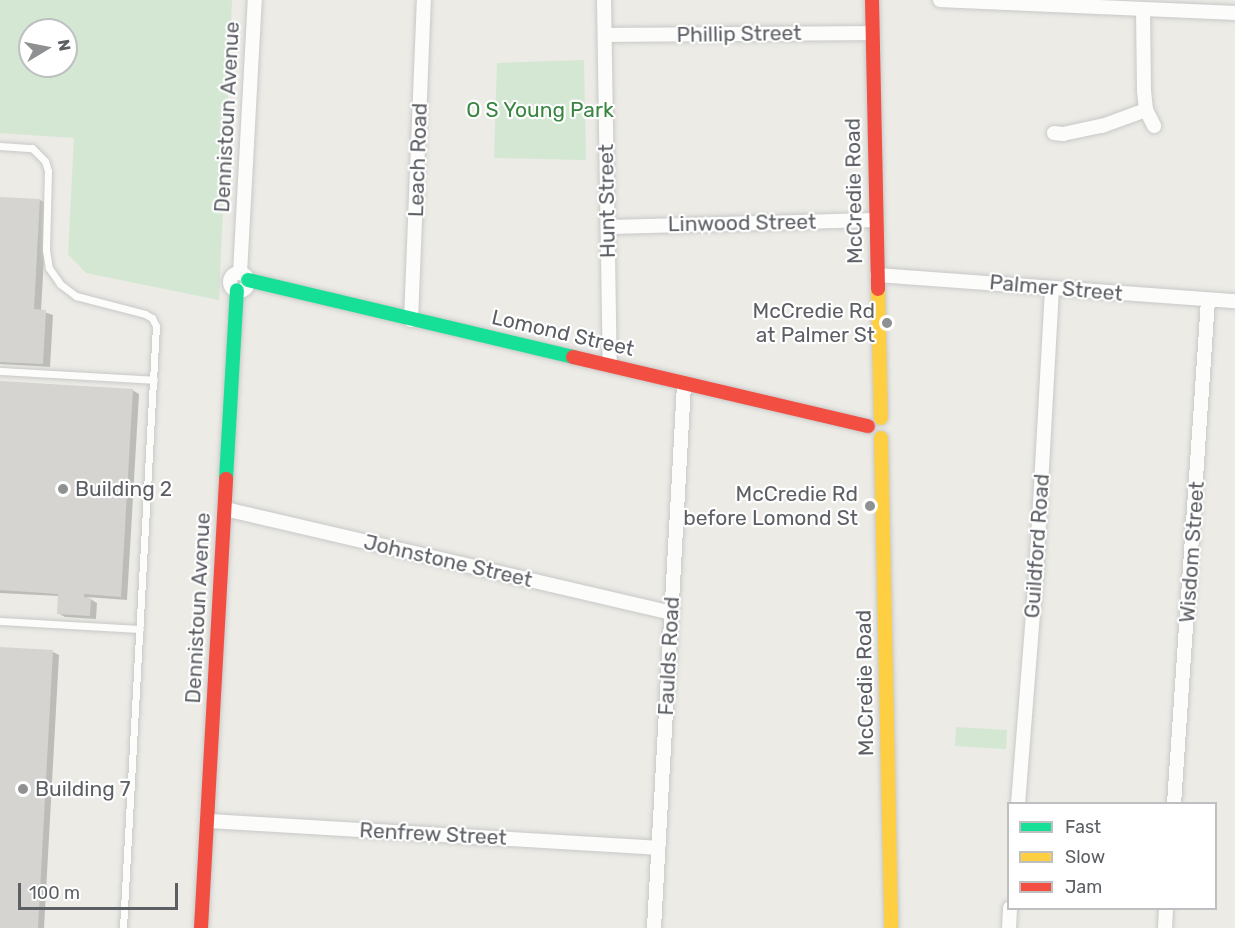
<!DOCTYPE html>
<style>
body{margin:0}
#map{position:relative;width:1235px;height:928px;overflow:hidden;background:#ecebe6;font-family:Rubik,sans-serif}
div>[style]{position:absolute}
.green>*{inset:0;background:#d4e7d3}
.shadow>*{inset:0;background:#0003}
.building>*{inset:0;background:#d5d4d1}
.roads{filter:drop-shadow(0 0 2px #c8c9c8) drop-shadow(0 0 2px #c8c9c8)}
.lane>*{height:7px;margin:-3.5px;padding:0 3.5px;transform-origin:3.5px;border-radius:3.5px;background:#fcfcfb}
.street>*{height:14px;margin:-7px;padding:0 7px;transform-origin:7px;border-radius:7px;background:#fcfcfb}
.street>.ring{margin:-7px;padding:0;box-sizing:content-box;background:none;border:14px solid #fcfcfb;border-radius:50%}
.fast>*{height:14px;margin:-7px;padding:0 7px;transform-origin:7px;border-radius:7px;background:#16e098}
.slow>*{height:14px;margin:-7px;padding:0 7px;transform-origin:7px;border-radius:7px;background:#ffcf43}
.jam>*{height:14px;margin:-7px;padding:0 7px;transform-origin:7px;border-radius:7px;background:#f24e42}
.dots>*{width:16px;height:16px;translate:-50% -50%;box-sizing:border-box;border:3px solid #fff;border-radius:50%}
span{translate:-50% -50%;white-space:nowrap;text-align:center;line-height:1.15;-webkit-text-stroke:4.5px #fff;paint-order:stroke}
.street-label{font-size:21px;color:#5c5f64}
.park-label{font-size:21px;color:#398541}
.poi-label{font-size:21px;color:#5c5f64}
.right{translate:-100% -50%;text-align:right}
.left{translate:0 -50%;text-align:left}
.legend{position:absolute;left:1007px;top:802px;width:210px;height:108px;box-sizing:border-box;background:#fff;border:2px solid #bebfc1;margin:0;padding:8px 10px;list-style:none;font-size:18px;color:#5c5f64}
.legend li{display:flex;align-items:center;gap:12px;height:30px}
.legend b{width:30px;border:2px solid #bebfc1}
.north{position:absolute;left:18px;top:18px;width:60px;height:60px;box-sizing:border-box;background:#fff;border:2px solid #bebfc1;border-radius:50%;rotate:80deg;font-size:16px;font-weight:700;line-height:24px;text-align:center;color:#5c5f64}
.north::after{content:'';display:block;margin:auto;width:21px;height:27px;background:#8e9092;clip-path:polygon(50% 0,100% 100%,50% 72%,0 100%)}
.scale{position:absolute;left:18px;top:883px;width:160px;height:27px;box-sizing:border-box;border:3px solid #5c5f64;border-top:0;padding-left:8px;font-size:18px;line-height:21px;white-space:nowrap;color:#5c5f64;-webkit-text-stroke:4px #fff;paint-order:stroke}
</style>
<div id="map">
<div class="green">
<div style="clip-path:polygon(evenodd,0 0,232px 0,219px 300px,86px 273px,68px 254px,74px 138px,0 133px,0 0,30px 30px,66px 30px,66px 66px,30px 66px,30px 30px)"></div>
<div style="clip-path:polygon(584px 60px,586px 160px,494px 158px,497px 63px)"></div>
<div style="clip-path:polygon(956px 727px,1007px 730px,1006px 749px,955px 746px)"></div>
</div>
<div class="shadow">
<div style="clip-path:polygon(0 198px,40px 200px,47px 204px,41px 311px,53px 315px,50px 367px,0 364px)"></div>
<div style="clip-path:polygon(0 383px,132px 390px,139px 394px,127px 600px,87px 597px,97px 603px,96px 619px,65px 617px,58px 613px,59px 596px,0 593px)"></div>
<div style="clip-path:polygon(0 649px,53px 652px,59px 655px,44px 928px,0 928px)"></div>
</div>
<div class="building">
<div style="clip-path:polygon(0 197px,40px 199px,34px 309px,46px 310px,43px 364px,0 362px)"></div>
<div style="clip-path:polygon(0 381px,133px 389px,121px 597px,84px 594px,84px 597px,91px 598px,90px 616px,57px 614px,58px 594px,0 590px)"></div>
<div style="clip-path:polygon(0 647px,53px 650px,38px 928px,0 928px)"></div>
</div>
<div class="roads">
<div class="lane">
<div style="left:0;top:146px;width:32px;rotate:4deg"></div>
<div style="left:32px;top:148px;width:18px;rotate:45deg"></div>
<div style="left:45px;top:161px;width:10px;rotate:73deg"></div>
<div style="left:48px;top:171px;width:79px;rotate:91.5deg"></div>
<div style="left:46px;top:250px;width:18px;rotate:81deg"></div>
<div style="left:49px;top:268px;width:19px;rotate:55deg"></div>
<div style="left:60px;top:284px;width:20px;rotate:37deg"></div>
<div style="left:76px;top:296px;width:71px;rotate:14.6deg"></div>
<div style="left:145px;top:314px;width:8px;rotate:30deg"></div>
<div style="left:152px;top:318px;width:9px;rotate:63deg"></div>
<div style="left:156px;top:326px;width:603px;rotate:93.14deg"></div>
<div style="left:0;top:371px;width:154px;rotate:3.3deg"></div>
<div style="left:0;top:621px;width:140px;rotate:3.3deg"></div>
</div>
<div class="street">
<div style="left:604px;top:0;width:365px;rotate:89.1deg"></div>
<div style="left:940px;top:0;width:295px;rotate:2.5deg"></div>
<div style="left:1143px;top:9px;width:82px;rotate:89.3deg"></div>
<div style="left:1144px;top:91px;width:19px;rotate:84deg"></div>
<div style="left:1146px;top:110px;width:18px;rotate:63deg"></div>
<div style="left:605px;top:35px;width:267px;rotate:-0.4deg"></div>
<div style="left:1054px;top:133px;width:9px;rotate:6deg"></div>
<div style="left:1063px;top:134px;width:40px;rotate:-12deg"></div>
<div style="left:1102px;top:126px;width:47px;rotate:-20deg"></div>
<div style="left:608px;top:227px;width:268px;rotate:-1.5deg"></div>
<div style="left:240px;top:273px;width:273px;rotate:-86.9deg"></div>
<div class="ring" style="left:230px;top:273px;width:4px;height:4px"></div>
<div style="left:877px;top:275px;width:359px;rotate:4.2deg"></div>
<div style="left:411px;top:320px;width:320px;rotate:-87.7deg"></div>
<div style="left:225px;top:509px;width:459px;rotate:13.1deg"></div>
<div style="left:1018px;top:804px;width:230px;rotate:-85.5deg"></div>
<div style="left:1036px;top:575px;width:287px;rotate:-86.8deg"></div>
<div style="left:1174px;top:804px;width:505px;rotate:-86.14deg"></div>
<div style="left:208px;top:821px;width:451px;rotate:3.4deg"></div>
<div style="left:654px;top:928px;width:545px;rotate:-86.84deg"></div>
<div style="left:1009px;top:928px;width:20px;rotate:-87deg"></div>
<div style="left:1165px;top:928px;width:20px;rotate:-87deg"></div>
</div>
<div class="fast">
<div style="left:248px;top:280px;width:334px;rotate:13.3deg"></div>
<div style="left:226px;top:479px;width:189px;rotate:-86.7deg"></div>
</div>
<div class="slow">
<div style="left:878px;top:289px;width:129px;rotate:88.7deg"></div>
<div style="left:881px;top:438px;width:490px;rotate:88.8deg"></div>
</div>
<div class="jam">
<div style="left:872px;top:0;width:289px;rotate:88.8deg"></div>
<div style="left:573px;top:357px;width:303px;rotate:13.2deg"></div>
<div style="left:201px;top:928px;width:450px;rotate:-86.8deg"></div>
</div>
</div>
<div class="dots">
<div style="left:887px;top:323px;background:#8e9092"></div>
<div style="left:63px;top:489px;background:#8e9092"></div>
<div style="left:870px;top:506px;background:#8e9092"></div>
<div style="left:23px;top:789px;background:#8e9092"></div>
</div>
<div class="street-label">
<span style="left:739px;top:34px;rotate:-1deg">Phillip Street</span>
<span style="left:227px;top:117px;rotate:-87deg">Dennistoun Avenue</span>
<span style="left:418px;top:160px;rotate:-88deg">Leach Road</span>
<span style="left:854px;top:191px;rotate:-91deg">McCredie Road</span>
<span style="left:607px;top:201px;rotate:-91deg">Hunt Street</span>
<span style="left:742px;top:223px;rotate:-1deg">Linwood Street</span>
<span style="left:1056px;top:288px;rotate:5deg">Palmer Street</span>
<span style="left:563px;top:333px;rotate:13deg">Lomond Street</span>
<span style="left:1037px;top:546px;rotate:-86deg">Guildford Road</span>
<span style="left:1192px;top:552px;rotate:-86deg">Wisdom Street</span>
<span style="left:448px;top:561px;rotate:13deg">Johnstone Street</span>
<span style="left:198px;top:608px;rotate:-87deg">Dennistoun Avenue</span>
<span style="left:669px;top:656px;rotate:-87deg">Faulds Road</span>
<span style="left:865px;top:683px;rotate:-91deg">McCredie Road</span>
<span style="left:433px;top:834px;rotate:3deg">Renfrew Street</span>
</div>
<div class="park-label">
<span style="left:540px;top:110px">O S Young Park</span>
</div>
<div class="poi-label">
<span class="right" style="left:875px;top:323px">McCredie Rd<br>at Palmer St</span>
<span class="left" style="left:75px;top:489px">Building 2</span>
<span class="right" style="left:858px;top:506px">McCredie Rd<br>before Lomond St</span>
<span class="left" style="left:35px;top:789px">Building 7</span>
</div>
<ul class="legend">
<li><b style="height:8px;background:#16e098"></b>Fast</li>
<li><b style="height:8px;background:#ffcf43"></b>Slow</li>
<li><b style="height:8px;background:#f24e42"></b>Jam</li>
</ul>
<div class="north">N</div>
<div class="scale">100 m</div>
</div>
